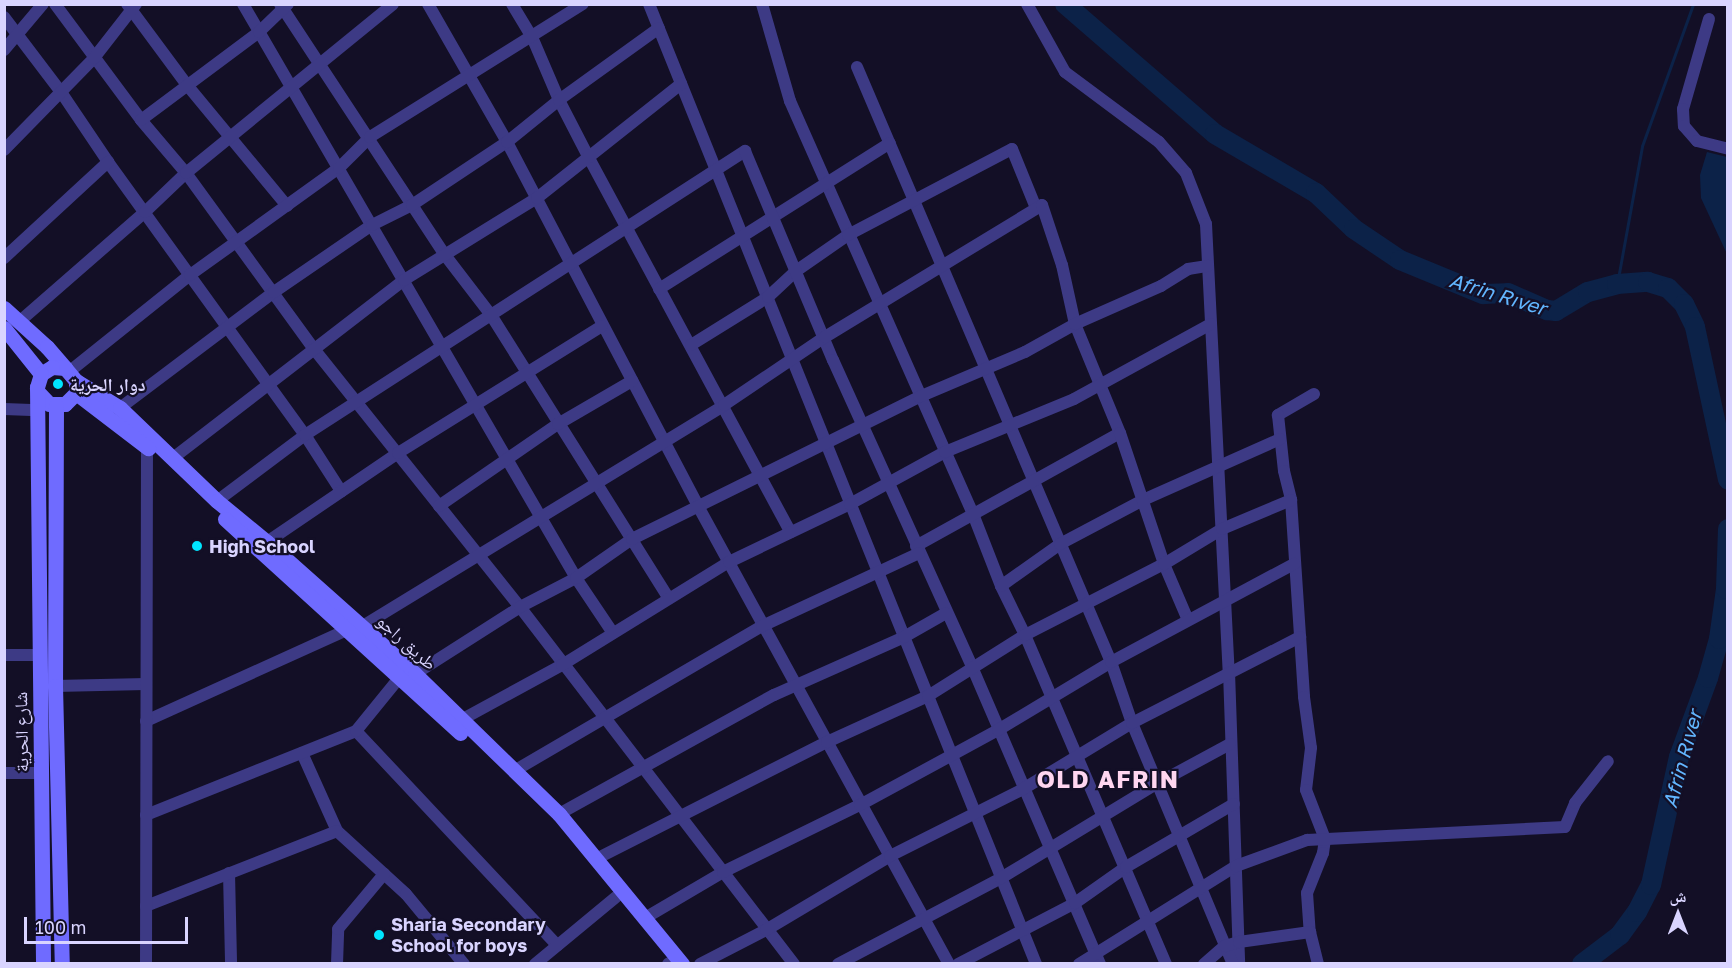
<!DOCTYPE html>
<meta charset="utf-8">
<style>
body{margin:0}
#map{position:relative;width:1732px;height:968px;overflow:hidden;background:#130f26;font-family:"Golos Text","Noto Naskh Arabic",sans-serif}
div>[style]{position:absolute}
.water>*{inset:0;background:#0c2248}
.stream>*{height:3px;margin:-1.5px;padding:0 1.5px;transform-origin:1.5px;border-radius:1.5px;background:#0c2248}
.river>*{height:20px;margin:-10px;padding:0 10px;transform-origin:10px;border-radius:10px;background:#0c2248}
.minor>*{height:12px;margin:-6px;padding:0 6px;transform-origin:6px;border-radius:6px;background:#3d3a85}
.secondary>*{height:15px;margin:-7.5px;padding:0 7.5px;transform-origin:7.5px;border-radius:7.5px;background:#6f6bff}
.dots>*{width:16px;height:16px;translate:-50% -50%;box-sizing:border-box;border:3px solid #130f26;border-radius:50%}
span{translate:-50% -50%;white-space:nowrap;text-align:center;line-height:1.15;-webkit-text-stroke:4.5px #130f26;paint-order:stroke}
.poi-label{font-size:18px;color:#d9d4ff;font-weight:700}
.left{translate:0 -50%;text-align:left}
.street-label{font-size:18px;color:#d9d4ff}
.water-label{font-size:20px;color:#62b6ff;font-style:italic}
.district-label{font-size:24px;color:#ffd6f0;font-weight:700;letter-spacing:1.5px}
.frame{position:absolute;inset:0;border:6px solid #d9d4ff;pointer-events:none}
.north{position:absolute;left:1648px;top:884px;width:60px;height:60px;-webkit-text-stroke:4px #130f26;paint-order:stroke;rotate:0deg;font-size:16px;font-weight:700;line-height:24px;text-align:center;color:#d9d4ff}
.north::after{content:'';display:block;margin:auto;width:21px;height:27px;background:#d9d4ff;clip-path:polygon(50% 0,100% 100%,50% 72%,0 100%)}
.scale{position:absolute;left:24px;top:917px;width:164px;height:27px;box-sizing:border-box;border:3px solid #d9d4ff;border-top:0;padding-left:8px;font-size:18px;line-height:21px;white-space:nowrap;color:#d9d4ff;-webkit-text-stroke:4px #130f26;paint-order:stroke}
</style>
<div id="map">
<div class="water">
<div style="clip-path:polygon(1707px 152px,1727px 157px,1727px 254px,1701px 198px,1700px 175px)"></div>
</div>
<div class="stream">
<div style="left:1617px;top:284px;width:140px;rotate:-79.7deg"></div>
<div style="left:1642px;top:146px;width:151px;rotate:-70.2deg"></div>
</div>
<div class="river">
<div style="left:1065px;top:4px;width:198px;rotate:40.9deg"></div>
<div style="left:1215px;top:134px;width:117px;rotate:30.3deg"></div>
<div style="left:1316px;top:193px;width:52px;rotate:43.5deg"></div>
<div style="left:1354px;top:229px;width:55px;rotate:34deg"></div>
<div style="left:1400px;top:260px;width:90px;rotate:22.3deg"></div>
<div style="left:1483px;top:294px;width:25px;rotate:-2deg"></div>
<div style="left:1508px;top:293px;width:43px;rotate:23.6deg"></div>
<div style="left:1547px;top:310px;width:9px;rotate:6deg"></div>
<div style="left:1556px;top:311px;width:37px;rotate:-31deg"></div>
<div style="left:1588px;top:292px;width:30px;rotate:-15deg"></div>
<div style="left:1617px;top:284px;width:31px;rotate:-4deg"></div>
<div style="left:1648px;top:282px;width:21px;rotate:17deg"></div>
<div style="left:1668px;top:288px;width:23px;rotate:45deg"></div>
<div style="left:1684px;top:304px;width:25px;rotate:64deg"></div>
<div style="left:1695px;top:327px;width:156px;rotate:77.8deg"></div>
<div style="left:1582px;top:964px;width:48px;rotate:-37.3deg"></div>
<div style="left:1620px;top:935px;width:29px;rotate:-54deg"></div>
<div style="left:1637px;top:912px;width:30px;rotate:-63deg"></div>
<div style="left:1651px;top:885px;width:131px;rotate:-77.7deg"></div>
<div style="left:1679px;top:757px;width:84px;rotate:-69.8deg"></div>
<div style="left:1708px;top:678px;width:41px;rotate:-74.2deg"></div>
<div style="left:1719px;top:639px;width:50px;rotate:-82deg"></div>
<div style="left:1726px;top:589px;width:60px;rotate:-88.1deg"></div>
</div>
<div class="minor">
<div style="left:55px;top:4px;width:144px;rotate:53.4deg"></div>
<div style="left:141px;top:120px;width:70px;rotate:49.7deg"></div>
<div style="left:186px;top:173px;width:218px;rotate:54deg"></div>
<div style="left:314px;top:349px;width:330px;rotate:51.4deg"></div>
<div style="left:520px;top:607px;width:450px;rotate:52.5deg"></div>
<div style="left:127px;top:4px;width:101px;rotate:53.5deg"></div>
<div style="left:187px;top:85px;width:157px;rotate:50.4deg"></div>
<div style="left:243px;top:4px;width:664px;rotate:59.88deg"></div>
<div style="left:576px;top:578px;width:66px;rotate:56.1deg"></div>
<div style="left:280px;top:4px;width:300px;rotate:56.7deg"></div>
<div style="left:445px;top:255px;width:76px;rotate:52.5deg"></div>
<div style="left:491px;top:315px;width:333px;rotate:57.9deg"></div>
<div style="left:428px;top:4px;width:159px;rotate:60.2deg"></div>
<div style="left:507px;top:142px;width:411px;rotate:62.3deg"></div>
<div style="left:698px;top:506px;width:522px;rotate:61.28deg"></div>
<div style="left:512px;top:4px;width:39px;rotate:59deg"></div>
<div style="left:532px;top:37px;width:69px;rotate:66.8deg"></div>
<div style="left:559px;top:100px;width:65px;rotate:62.7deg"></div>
<div style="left:589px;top:158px;width:425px;rotate:61.7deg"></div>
<div style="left:649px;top:4px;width:1035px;rotate:68.04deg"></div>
<div style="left:762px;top:4px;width:101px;rotate:73.9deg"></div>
<div style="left:790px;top:101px;width:452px;rotate:66.1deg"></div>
<div style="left:973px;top:514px;width:77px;rotate:68.7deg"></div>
<div style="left:1001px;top:586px;width:55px;rotate:63.9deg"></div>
<div style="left:1025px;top:635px;width:358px;rotate:66.8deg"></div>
<div style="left:1027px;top:4px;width:78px;rotate:60.8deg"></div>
<div style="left:1065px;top:72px;width:117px;rotate:36.7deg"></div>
<div style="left:1159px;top:142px;width:41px;rotate:48.9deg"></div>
<div style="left:1186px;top:173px;width:55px;rotate:68.6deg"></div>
<div style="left:1206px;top:224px;width:449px;rotate:87.1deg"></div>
<div style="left:1229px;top:672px;width:292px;rotate:88deg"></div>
<div style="left:4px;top:17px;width:94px;rotate:52.8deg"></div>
<div style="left:61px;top:92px;width:84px;rotate:56.1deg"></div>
<div style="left:108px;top:162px;width:337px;rotate:54.2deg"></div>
<div style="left:305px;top:435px;width:67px;rotate:57.3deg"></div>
<div style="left:1709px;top:19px;width:94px;rotate:106.1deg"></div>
<div style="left:1683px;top:109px;width:17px;rotate:87deg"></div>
<div style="left:1684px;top:126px;width:20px;rotate:49deg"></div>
<div style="left:1697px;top:141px;width:32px;rotate:14deg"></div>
<div style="left:4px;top:50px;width:60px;rotate:-49.7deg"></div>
<div style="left:857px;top:67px;width:647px;rotate:66.88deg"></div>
<div style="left:1111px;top:662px;width:65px;rotate:71deg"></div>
<div style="left:1132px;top:723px;width:261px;rotate:67.3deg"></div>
<div style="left:141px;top:120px;width:147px;rotate:-36.7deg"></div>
<div style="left:259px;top:32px;width:40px;rotate:-44deg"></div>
<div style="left:4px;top:150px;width:129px;rotate:-45.6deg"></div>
<div style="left:94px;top:58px;width:68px;rotate:-52.1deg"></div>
<div style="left:4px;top:258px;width:142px;rotate:-42.7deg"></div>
<div style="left:659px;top:289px;width:273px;rotate:-32.3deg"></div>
<div style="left:20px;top:321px;width:166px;rotate:-41.1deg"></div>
<div style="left:145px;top:212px;width:57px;rotate:-43.6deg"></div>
<div style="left:186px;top:173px;width:267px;rotate:-39.2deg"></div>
<div style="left:691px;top:345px;width:91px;rotate:-31.9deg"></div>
<div style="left:768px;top:297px;width:38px;rotate:-43deg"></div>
<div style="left:796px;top:271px;width:63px;rotate:-34.7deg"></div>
<div style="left:848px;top:235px;width:185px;rotate:-27.7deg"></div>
<div style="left:1012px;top:149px;width:64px;rotate:67.9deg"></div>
<div style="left:70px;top:371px;width:154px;rotate:-38.7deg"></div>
<div style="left:190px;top:275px;width:183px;rotate:-35.7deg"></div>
<div style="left:339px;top:168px;width:44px;rotate:-45deg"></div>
<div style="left:370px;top:137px;width:251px;rotate:-32deg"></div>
<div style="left:1314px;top:394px;width:42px;rotate:149.7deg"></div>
<div style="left:1278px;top:415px;width:56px;rotate:83.9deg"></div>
<div style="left:1284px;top:471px;width:30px;rotate:76deg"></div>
<div style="left:1291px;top:500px;width:197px;rotate:86.2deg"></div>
<div style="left:1304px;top:697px;width:51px;rotate:82.2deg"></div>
<div style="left:1311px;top:748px;width:42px;rotate:96.8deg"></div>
<div style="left:1306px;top:790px;width:53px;rotate:68.8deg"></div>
<div style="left:1325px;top:839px;width:14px;rotate:98deg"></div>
<div style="left:1323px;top:853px;width:43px;rotate:111.8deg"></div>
<div style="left:1307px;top:893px;width:39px;rotate:86deg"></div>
<div style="left:1310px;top:932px;width:33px;rotate:76deg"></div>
<div style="left:120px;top:408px;width:193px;rotate:-37deg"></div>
<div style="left:274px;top:292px;width:119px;rotate:-34.4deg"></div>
<div style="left:372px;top:225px;width:45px;rotate:-26.6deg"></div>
<div style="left:412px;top:205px;width:114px;rotate:-33.6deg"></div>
<div style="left:507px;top:142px;width:67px;rotate:-38.9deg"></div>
<div style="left:559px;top:100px;width:123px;rotate:-35.8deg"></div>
<div style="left:4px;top:409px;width:34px;rotate:2deg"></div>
<div style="left:173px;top:458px;width:292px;rotate:-37.6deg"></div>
<div style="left:404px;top:280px;width:156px;rotate:-31.7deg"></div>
<div style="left:537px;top:198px;width:184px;rotate:-38.4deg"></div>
<div style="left:217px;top:501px;width:110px;rotate:-36.9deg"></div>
<div style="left:305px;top:435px;width:524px;rotate:-32.84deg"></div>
<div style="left:745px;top:151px;width:227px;rotate:67.2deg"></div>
<div style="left:833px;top:360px;width:339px;rotate:65.6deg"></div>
<div style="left:973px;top:669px;width:321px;rotate:66.7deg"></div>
<div style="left:439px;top:506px;width:145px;rotate:-34.6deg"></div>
<div style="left:558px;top:424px;width:86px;rotate:-30.2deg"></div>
<div style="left:267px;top:542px;width:158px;rotate:-34.2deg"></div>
<div style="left:398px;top:453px;width:240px;rotate:-31.9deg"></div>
<div style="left:916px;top:546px;width:233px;rotate:-29deg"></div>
<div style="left:1001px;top:586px;width:72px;rotate:-35.4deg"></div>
<div style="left:1060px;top:544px;width:94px;rotate:-27.9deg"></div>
<div style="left:1143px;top:500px;width:150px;rotate:-24deg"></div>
<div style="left:361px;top:627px;width:426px;rotate:-31.4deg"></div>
<div style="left:724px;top:405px;width:122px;rotate:-34deg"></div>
<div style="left:825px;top:337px;width:254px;rotate:-31.3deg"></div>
<div style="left:1042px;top:205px;width:63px;rotate:71.6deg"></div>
<div style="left:1062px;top:265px;width:60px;rotate:77.6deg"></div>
<div style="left:1075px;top:324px;width:118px;rotate:67.6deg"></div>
<div style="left:1120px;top:433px;width:138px;rotate:71.4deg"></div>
<div style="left:1164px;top:564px;width:61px;rotate:66.8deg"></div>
<div style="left:4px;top:655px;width:35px"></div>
<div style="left:415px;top:674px;width:125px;rotate:-32.5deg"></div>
<div style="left:520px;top:607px;width:63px;rotate:-27.4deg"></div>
<div style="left:576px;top:578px;width:68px;rotate:-34.9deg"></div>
<div style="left:632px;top:539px;width:320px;rotate:-26.3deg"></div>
<div style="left:919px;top:397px;width:115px;rotate:-23deg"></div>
<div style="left:1025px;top:352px;width:57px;rotate:-29.2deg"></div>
<div style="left:1075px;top:324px;width:94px;rotate:-23.8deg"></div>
<div style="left:1161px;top:286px;width:32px;rotate:-32deg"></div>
<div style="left:1188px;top:269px;width:20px;rotate:-9deg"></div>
<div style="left:55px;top:686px;width:91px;rotate:-1.3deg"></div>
<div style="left:461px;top:720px;width:115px;rotate:-28.6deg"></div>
<div style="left:562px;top:665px;width:196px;rotate:-31.7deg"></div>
<div style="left:729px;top:562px;width:134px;rotate:-25.6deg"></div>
<div style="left:850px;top:504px;width:108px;rotate:-28.7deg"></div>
<div style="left:945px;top:452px;width:139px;rotate:-22.3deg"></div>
<div style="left:1074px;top:399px;width:156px;rotate:-28.7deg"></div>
<div style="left:146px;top:721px;width:221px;rotate:-24.4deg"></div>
<div style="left:356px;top:731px;width:294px;rotate:46.8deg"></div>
<div style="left:302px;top:753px;width:85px;rotate:65.8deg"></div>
<div style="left:337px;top:831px;width:93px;rotate:42.4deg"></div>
<div style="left:406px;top:894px;width:91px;rotate:50.4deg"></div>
<div style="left:514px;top:771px;width:287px;rotate:-30.3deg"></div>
<div style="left:762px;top:626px;width:173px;rotate:-24.9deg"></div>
<div style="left:4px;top:773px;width:37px"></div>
<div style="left:559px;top:814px;width:246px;rotate:-29deg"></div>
<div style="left:774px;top:695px;width:142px;rotate:-24deg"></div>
<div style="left:904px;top:637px;width:48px;rotate:-29.7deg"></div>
<div style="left:146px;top:815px;width:226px;rotate:-21.8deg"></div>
<div style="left:356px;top:731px;width:68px;rotate:-50.9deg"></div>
<div style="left:596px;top:859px;width:259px;rotate:-26.9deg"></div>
<div style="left:827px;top:742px;width:111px;rotate:-24.5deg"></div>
<div style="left:928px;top:696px;width:115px;rotate:-32.2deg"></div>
<div style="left:1025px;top:635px;width:156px;rotate:-27.1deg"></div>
<div style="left:1164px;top:564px;width:68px;rotate:-31.1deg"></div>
<div style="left:1222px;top:529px;width:75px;rotate:-22.8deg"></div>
<div style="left:229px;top:873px;width:91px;rotate:88.7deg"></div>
<div style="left:146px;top:906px;width:205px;rotate:-21.4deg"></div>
<div style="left:645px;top:918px;width:91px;rotate:-30.5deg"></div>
<div style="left:723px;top:872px;width:153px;rotate:-26.1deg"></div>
<div style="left:860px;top:805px;width:157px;rotate:-28.5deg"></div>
<div style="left:998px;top:730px;width:132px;rotate:-31deg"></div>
<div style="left:1111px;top:662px;width:208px;rotate:-28.2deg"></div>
<div style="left:146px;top:964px;width:517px;rotate:-89.89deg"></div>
<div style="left:337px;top:964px;width:35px;rotate:-88deg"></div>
<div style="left:338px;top:929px;width:72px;rotate:-50.1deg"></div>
<div style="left:535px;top:964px;width:105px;rotate:-39.6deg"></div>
<div style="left:668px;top:964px;width:1px;rotate:-45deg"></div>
<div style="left:700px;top:964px;width:74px;rotate:-27.3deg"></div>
<div style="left:766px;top:930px;width:144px;rotate:-30.8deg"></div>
<div style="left:890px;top:856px;width:149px;rotate:-26.7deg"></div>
<div style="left:1023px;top:789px;width:127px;rotate:-31.2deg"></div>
<div style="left:1132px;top:723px;width:189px;rotate:-27.1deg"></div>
<div style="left:838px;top:964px;width:184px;rotate:-27.8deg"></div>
<div style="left:1001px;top:878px;width:181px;rotate:-31.2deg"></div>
<div style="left:1156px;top:784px;width:84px;rotate:-28.4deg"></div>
<div style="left:958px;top:964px;width:132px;rotate:-27.5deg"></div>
<div style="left:1075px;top:903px;width:62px;rotate:-35.2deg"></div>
<div style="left:1126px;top:867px;width:125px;rotate:-30.3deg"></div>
<div style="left:1079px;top:964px;width:185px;rotate:-32deg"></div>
<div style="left:1236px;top:866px;width:76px;rotate:-20.1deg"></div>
<div style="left:1307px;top:840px;width:258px;rotate:-2.9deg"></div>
<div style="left:1565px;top:827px;width:26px;rotate:-67deg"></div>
<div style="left:1575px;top:803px;width:53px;rotate:-51.8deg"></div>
<div style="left:1204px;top:964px;width:28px;rotate:-41deg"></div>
<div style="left:1225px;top:946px;width:15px;rotate:-16deg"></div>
<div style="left:1239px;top:942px;width:72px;rotate:-8deg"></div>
</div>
<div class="secondary">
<div style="left:4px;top:308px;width:58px;rotate:42.2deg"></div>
<div style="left:47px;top:347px;width:28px;rotate:49deg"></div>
<div style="left:4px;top:328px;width:59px;rotate:51.2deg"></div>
<div style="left:76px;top:381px;width:52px;rotate:31.5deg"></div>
<div style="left:120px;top:408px;width:134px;rotate:43.8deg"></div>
<div style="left:217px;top:501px;width:65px;rotate:39.4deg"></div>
<div style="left:267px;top:542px;width:198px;rotate:41.7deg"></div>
<div style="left:415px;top:674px;width:201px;rotate:44.2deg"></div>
<div style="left:559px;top:814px;width:194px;rotate:50.6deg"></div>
<div style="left:38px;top:392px;width:16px;rotate:47deg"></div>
<div style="left:49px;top:404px;width:16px"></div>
<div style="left:65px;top:404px;width:16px;rotate:-45deg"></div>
<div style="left:76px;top:393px;width:12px;rotate:-90deg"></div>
<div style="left:76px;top:381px;width:17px;rotate:-130deg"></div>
<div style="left:65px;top:368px;width:13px;rotate:-176deg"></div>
<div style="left:52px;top:367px;width:13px;rotate:148deg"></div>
<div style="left:41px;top:374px;width:14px;rotate:107deg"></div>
<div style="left:37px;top:387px;width:577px;rotate:89.4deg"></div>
<div style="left:76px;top:393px;width:91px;rotate:37.4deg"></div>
<div style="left:56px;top:406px;width:280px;rotate:90.2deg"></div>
<div style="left:55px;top:686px;width:278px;rotate:88.6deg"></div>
<div style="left:225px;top:519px;width:318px;rotate:42.3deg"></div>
</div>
<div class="dots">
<div style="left:58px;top:384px;background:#00e5ff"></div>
<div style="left:197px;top:546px;background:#00e5ff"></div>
<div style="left:379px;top:935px;background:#00e5ff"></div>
</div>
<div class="poi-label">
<span class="left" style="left:70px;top:384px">دوار الحرية</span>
<span class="left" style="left:209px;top:546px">High School</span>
<span class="left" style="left:391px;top:935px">Sharia Secondary<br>School for boys</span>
</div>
<div class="street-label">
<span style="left:407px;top:642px;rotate:42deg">طريق راجو</span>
<span style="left:21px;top:732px;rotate:-91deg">شارع الحرية</span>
</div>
<div class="water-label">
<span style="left:1498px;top:294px;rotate:17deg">Afrin Rıver</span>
<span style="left:1682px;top:759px;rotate:-75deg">Afrin Rıver</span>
</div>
<div class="district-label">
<span style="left:1108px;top:779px">OLD AFRIN</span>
</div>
<div class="frame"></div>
<div class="north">ش</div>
<div class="scale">100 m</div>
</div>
